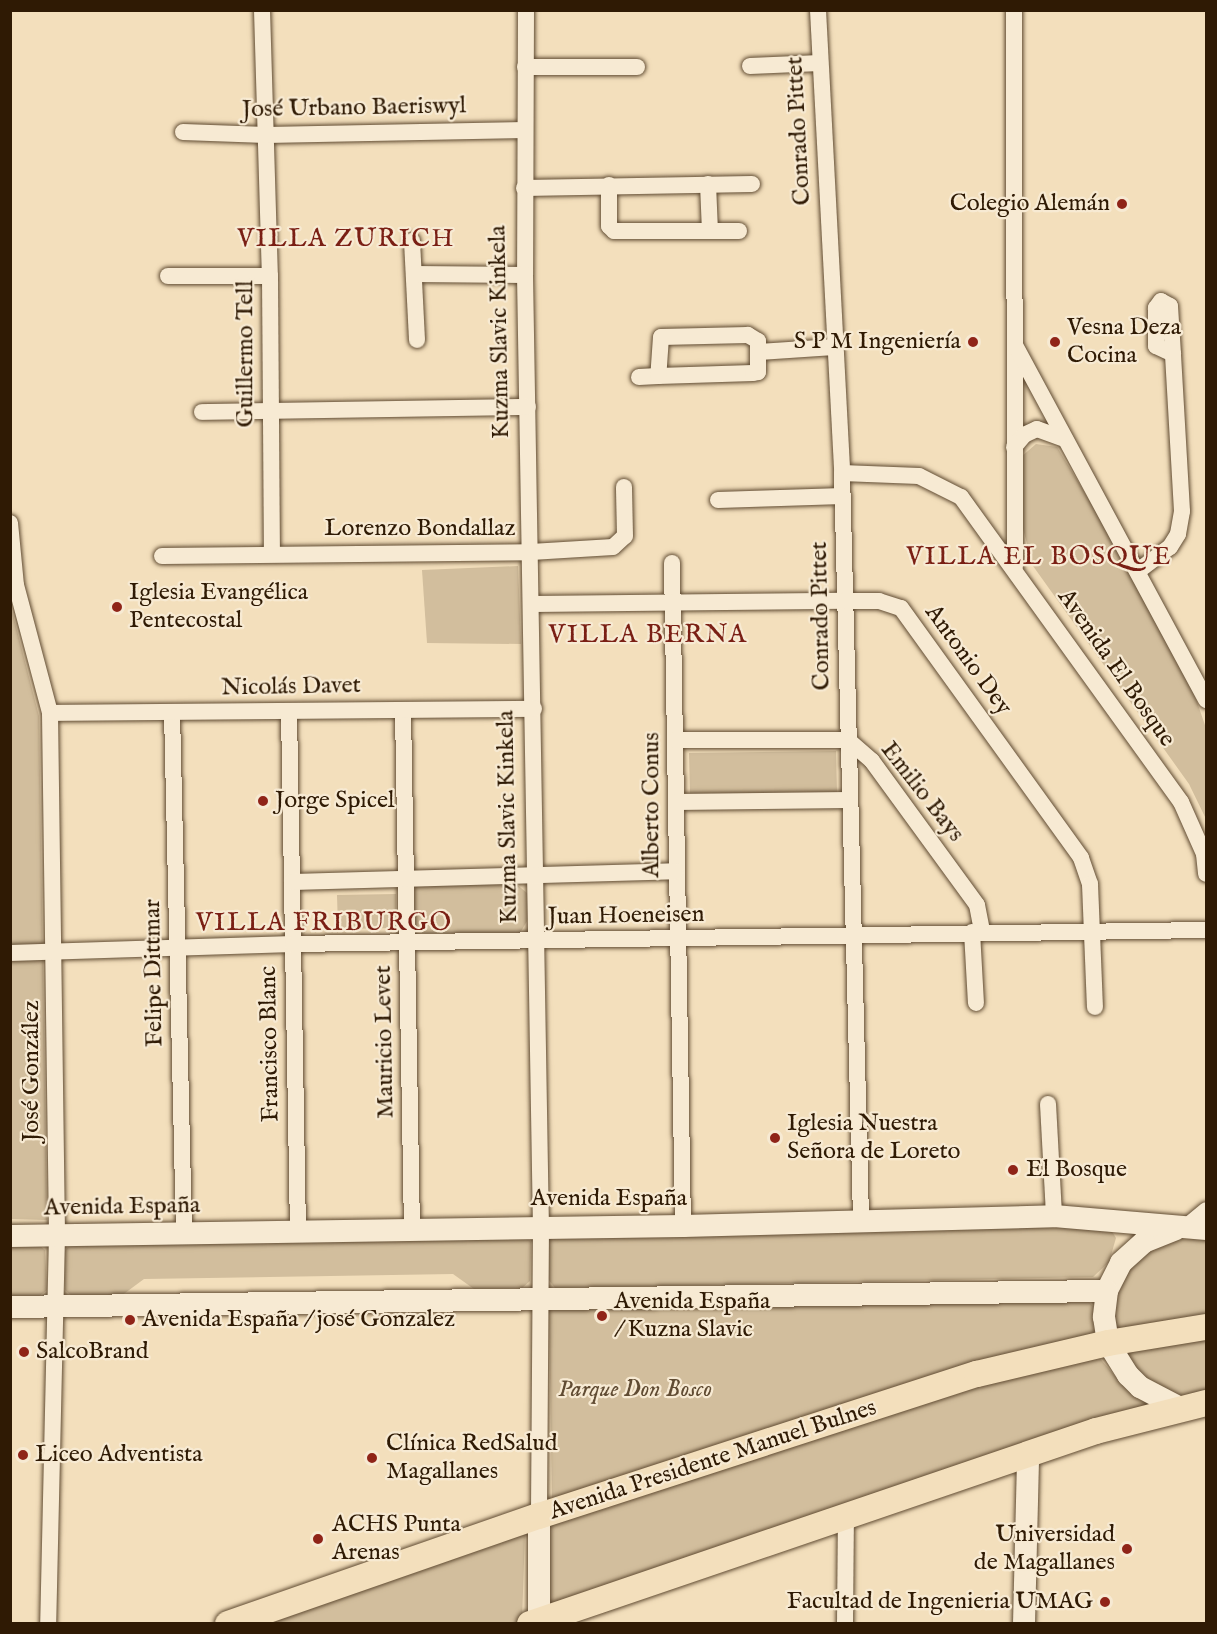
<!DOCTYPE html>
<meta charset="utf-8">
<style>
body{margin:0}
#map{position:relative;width:1217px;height:1634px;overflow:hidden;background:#f3dfbc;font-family:"IM FELL English",serif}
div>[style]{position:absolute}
.green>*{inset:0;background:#d2be9d}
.roads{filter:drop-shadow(0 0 2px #604b32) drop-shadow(0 0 2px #604b32)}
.street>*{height:16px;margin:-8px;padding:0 8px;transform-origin:8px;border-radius:8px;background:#f7ead3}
.secondary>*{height:22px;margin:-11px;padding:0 11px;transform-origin:11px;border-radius:11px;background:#f7ead3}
.primary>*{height:26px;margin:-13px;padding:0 13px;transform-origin:13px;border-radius:13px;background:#f3dfbc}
.dots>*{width:16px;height:16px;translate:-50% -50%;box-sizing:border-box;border:3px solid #f7ead3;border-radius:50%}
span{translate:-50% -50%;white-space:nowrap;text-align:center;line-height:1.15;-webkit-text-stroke:4.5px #f7ead3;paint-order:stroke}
.street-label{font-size:24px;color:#2f1a04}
.poi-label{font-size:24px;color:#2f1a04}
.right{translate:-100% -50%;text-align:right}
.left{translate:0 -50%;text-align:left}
.park-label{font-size:24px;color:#604b32;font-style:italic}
.neighbourhood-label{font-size:26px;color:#7a1f14;letter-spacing:1.5px}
.frame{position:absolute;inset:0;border:12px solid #2f1a04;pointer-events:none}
</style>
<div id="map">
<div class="green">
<div style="clip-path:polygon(1036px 444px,1057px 447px,1128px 564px,1188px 676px,1206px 728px,1206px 819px,1189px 784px,1033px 566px,1022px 525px,1021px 457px)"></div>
<div style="clip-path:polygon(518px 566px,521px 644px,427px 643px,422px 570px)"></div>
<div style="clip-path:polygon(11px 607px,39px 716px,47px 1220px,11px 1219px)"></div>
<div style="clip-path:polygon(836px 751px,837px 793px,690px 795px,689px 753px)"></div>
<div style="clip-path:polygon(515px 883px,527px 893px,530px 916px,520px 933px,416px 933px,413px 891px,417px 886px)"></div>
<div style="clip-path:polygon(396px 894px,396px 928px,338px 929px,337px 895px)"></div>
<div style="clip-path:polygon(1099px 1223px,1110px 1228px,1116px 1238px,1109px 1262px,1093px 1277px,555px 1288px,548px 1279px,549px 1239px,559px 1233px)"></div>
<div style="clip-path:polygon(1186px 1232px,1206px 1233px,1206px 1397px,1172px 1396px,1129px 1370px,1109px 1308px,1128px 1262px)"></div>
<div style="clip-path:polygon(523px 1233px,531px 1242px,530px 1281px,522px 1288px,474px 1289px,453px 1274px,144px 1279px,121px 1296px,73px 1297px,65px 1290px,64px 1252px,71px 1243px)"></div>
<div style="clip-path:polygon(10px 1242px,35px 1242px,45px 1250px,47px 1290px,38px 1297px,11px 1298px)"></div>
<div style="clip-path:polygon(1082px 1295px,1093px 1306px,1096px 1328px,1088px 1339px,552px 1502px,549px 1309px)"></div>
<div style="clip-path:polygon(1097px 1355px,1121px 1383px,1153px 1408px,547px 1624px,548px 1526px,985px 1375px)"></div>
<div style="clip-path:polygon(525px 1532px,522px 1620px,512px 1624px,268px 1624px)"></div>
</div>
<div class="roads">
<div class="street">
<div style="left:262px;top:10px;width:266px;rotate:88.3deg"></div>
<div style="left:270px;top:276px;width:278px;rotate:89.6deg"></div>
<div style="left:526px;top:10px;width:265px;rotate:90.2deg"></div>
<div style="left:525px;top:275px;width:951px;rotate:89.04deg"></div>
<div style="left:541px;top:1226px;width:290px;rotate:90.4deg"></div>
<div style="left:818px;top:10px;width:464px;rotate:87deg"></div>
<div style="left:842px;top:473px;width:748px;rotate:88.54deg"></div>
<div style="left:1014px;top:10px;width:556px;rotate:89.9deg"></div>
<div style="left:750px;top:66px;width:70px;rotate:-2.5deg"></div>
<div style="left:525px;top:67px;width:112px"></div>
<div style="left:183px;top:132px;width:83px;rotate:2.1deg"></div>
<div style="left:266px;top:135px;width:259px;rotate:-1.1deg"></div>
<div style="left:708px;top:184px;width:47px;rotate:87.6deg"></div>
<div style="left:609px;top:185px;width:41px;rotate:90deg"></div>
<div style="left:609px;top:226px;width:7px;rotate:45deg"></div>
<div style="left:614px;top:231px;width:125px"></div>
<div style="left:524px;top:188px;width:228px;rotate:-1deg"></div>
<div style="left:412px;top:241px;width:99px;rotate:87.1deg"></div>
<div style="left:414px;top:274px;width:111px;rotate:0.5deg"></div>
<div style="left:168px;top:276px;width:102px"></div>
<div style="left:1016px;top:347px;width:401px;rotate:61.7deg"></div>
<div style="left:759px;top:352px;width:75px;rotate:-3.8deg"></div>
<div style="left:639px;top:377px;width:19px;rotate:-3deg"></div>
<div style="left:658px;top:376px;width:95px;rotate:-1.8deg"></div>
<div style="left:753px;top:373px;width:5px;rotate:-11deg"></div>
<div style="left:758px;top:372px;width:31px;rotate:-90deg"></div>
<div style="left:758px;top:341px;width:12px;rotate:-149deg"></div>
<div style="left:748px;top:335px;width:87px;rotate:178.7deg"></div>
<div style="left:661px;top:337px;width:39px;rotate:94deg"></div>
<div style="left:202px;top:412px;width:326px;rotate:-0.9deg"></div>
<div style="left:1014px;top:447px;width:16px;rotate:-50deg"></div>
<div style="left:1024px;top:435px;width:14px;rotate:-25deg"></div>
<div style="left:1037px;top:429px;width:30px;rotate:20deg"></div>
<div style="left:842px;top:473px;width:77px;rotate:2.2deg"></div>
<div style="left:919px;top:476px;width:47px;rotate:26.6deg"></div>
<div style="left:961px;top:497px;width:376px;rotate:54.2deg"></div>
<div style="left:1181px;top:802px;width:57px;rotate:66.1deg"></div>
<div style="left:1204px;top:854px;width:20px;rotate:84deg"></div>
<div style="left:718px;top:500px;width:125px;rotate:-1.8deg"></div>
<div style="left:10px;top:523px;width:62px;rotate:84.5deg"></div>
<div style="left:16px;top:585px;width:132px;rotate:75.1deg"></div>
<div style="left:50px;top:713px;width:522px;rotate:89.23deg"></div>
<div style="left:57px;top:1235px;width:389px;rotate:91.3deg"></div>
<div style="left:162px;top:556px;width:369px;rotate:-0.6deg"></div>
<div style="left:531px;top:552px;width:82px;rotate:-3.5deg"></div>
<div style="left:613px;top:547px;width:16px;rotate:-43deg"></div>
<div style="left:625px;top:536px;width:49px;rotate:-91.2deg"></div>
<div style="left:672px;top:563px;width:663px;rotate:89.05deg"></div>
<div style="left:1138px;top:571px;width:40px;rotate:-37deg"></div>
<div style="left:1170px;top:547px;width:15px;rotate:-58deg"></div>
<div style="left:1178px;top:534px;width:23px;rotate:-80deg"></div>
<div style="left:1182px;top:511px;width:157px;rotate:-93.3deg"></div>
<div style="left:1173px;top:354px;width:48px;rotate:-93.6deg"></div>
<div style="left:1170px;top:306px;width:10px;rotate:-151deg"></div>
<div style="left:1161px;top:301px;width:9px;rotate:126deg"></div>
<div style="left:1156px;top:308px;width:38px;rotate:90deg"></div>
<div style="left:1156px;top:346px;width:19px;rotate:25deg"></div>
<div style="left:533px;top:604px;width:312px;rotate:-0.6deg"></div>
<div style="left:845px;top:601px;width:34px"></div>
<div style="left:879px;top:601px;width:23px;rotate:18deg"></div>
<div style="left:901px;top:608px;width:308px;rotate:54.2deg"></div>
<div style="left:1081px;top:858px;width:28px;rotate:71deg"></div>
<div style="left:1090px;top:884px;width:123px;rotate:87.7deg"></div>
<div style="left:403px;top:710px;width:520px;rotate:89.01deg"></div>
<div style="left:289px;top:711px;width:521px;rotate:89.01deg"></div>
<div style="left:172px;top:712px;width:520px;rotate:88.68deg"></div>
<div style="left:50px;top:713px;width:484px;rotate:-0.5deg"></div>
<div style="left:676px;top:740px;width:172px"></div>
<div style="left:848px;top:740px;width:32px;rotate:41deg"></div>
<div style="left:872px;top:761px;width:178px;rotate:53.9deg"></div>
<div style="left:977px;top:905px;width:26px;rotate:79deg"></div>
<div style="left:676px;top:802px;width:172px;rotate:-0.7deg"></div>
<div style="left:292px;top:882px;width:384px;rotate:-1.6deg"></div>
<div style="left:972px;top:932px;width:71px;rotate:86.8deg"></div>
<div style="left:10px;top:953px;width:283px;rotate:-1.8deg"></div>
<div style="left:293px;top:944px;width:913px;rotate:-0.88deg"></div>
<div style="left:1048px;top:1104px;width:112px;rotate:86.9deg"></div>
<div style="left:1186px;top:1227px;width:26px;rotate:-40deg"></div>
<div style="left:845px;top:1624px;width:108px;rotate:-89.5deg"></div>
</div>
<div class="secondary">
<div style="left:1176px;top:1229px;width:35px;rotate:158deg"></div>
<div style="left:1144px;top:1242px;width:31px;rotate:138deg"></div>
<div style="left:1121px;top:1263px;width:31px;rotate:117deg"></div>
<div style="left:1107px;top:1291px;width:26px;rotate:97deg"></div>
<div style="left:1104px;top:1317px;width:26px;rotate:81deg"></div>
<div style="left:1108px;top:1343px;width:38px;rotate:58deg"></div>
<div style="left:1128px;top:1375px;width:17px;rotate:45deg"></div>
<div style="left:1140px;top:1387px;width:47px;rotate:27.6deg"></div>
<div style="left:10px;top:1236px;width:673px;rotate:-0.85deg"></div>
<div style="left:683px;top:1226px;width:371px;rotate:-1.5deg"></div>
<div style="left:1054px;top:1216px;width:153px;rotate:4.9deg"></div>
<div style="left:10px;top:1307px;width:1097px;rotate:-0.84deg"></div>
<div style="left:539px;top:1624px;width:108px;rotate:-90deg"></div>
<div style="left:1024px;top:1624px;width:169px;rotate:-88.6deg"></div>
</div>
<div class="primary">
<div style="left:228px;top:1624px;width:329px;rotate:-19.2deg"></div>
<div style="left:539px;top:1516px;width:460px;rotate:-18deg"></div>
<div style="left:977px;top:1374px;width:135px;rotate:-13.3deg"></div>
<div style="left:1108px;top:1343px;width:99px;rotate:-9.3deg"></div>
<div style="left:530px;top:1624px;width:598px;rotate:-18.83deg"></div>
<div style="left:1096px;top:1431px;width:114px;rotate:-14.3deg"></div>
</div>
</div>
<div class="dots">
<div style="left:1122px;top:204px;background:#8f2418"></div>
<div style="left:973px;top:342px;background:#8f2418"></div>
<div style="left:1055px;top:342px;background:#8f2418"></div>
<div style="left:117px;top:607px;background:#8f2418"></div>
<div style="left:263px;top:801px;background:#8f2418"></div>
<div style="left:775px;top:1138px;background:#8f2418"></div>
<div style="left:1013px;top:1170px;background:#8f2418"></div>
<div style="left:602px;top:1316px;background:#8f2418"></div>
<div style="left:130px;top:1320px;background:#8f2418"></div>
<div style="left:24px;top:1352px;background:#8f2418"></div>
<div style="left:23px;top:1455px;background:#8f2418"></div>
<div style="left:372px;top:1458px;background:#8f2418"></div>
<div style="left:318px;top:1539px;background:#8f2418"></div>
<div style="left:1127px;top:1549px;background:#8f2418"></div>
<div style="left:1105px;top:1602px;background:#8f2418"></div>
</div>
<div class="street-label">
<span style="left:354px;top:108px;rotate:-1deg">José Urbano Baeriswyl</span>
<span style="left:799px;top:131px;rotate:-93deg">Conrado Pittet</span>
<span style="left:500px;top:332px;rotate:-91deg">Kuzma Slavic Kinkela</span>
<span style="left:246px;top:354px;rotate:-90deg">Guillermo Tell</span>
<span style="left:420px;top:529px">Lorenzo Bondallaz</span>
<span style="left:821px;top:616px;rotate:-91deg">Conrado Pittet</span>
<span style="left:968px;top:660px;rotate:54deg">Antonio Dey</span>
<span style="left:1116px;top:668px;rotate:55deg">Avenida El Bosque</span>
<span style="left:291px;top:687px;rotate:-1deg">Nicolás Davet</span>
<span style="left:922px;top:792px;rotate:52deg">Emilio Bays</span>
<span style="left:652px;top:805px;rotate:-90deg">Alberto Conus</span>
<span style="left:508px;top:817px;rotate:-91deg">Kuzma Slavic Kinkela</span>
<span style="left:626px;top:916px;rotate:-1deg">Juan Hoeneisen</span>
<span style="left:154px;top:973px;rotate:-91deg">Felipe Dittmar</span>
<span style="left:385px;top:1042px;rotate:-91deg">Mauricio Levet</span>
<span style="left:270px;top:1044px;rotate:-91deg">Francisco Blanc</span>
<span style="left:32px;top:1071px;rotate:-90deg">José González</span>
<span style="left:609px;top:1199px">Avenida España</span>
<span style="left:122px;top:1207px;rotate:-1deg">Avenida España</span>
<span style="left:713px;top:1460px;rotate:-18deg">Avenida Presidente Manuel Bulnes</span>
</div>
<div class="poi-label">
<span class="right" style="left:1110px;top:204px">Colegio Alemán</span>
<span class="left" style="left:1067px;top:342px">Vesna Deza<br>Cocina</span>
<span class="right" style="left:961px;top:342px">S P M Ingeniería</span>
<span class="left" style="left:129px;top:607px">Iglesia Evangélica<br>Pentecostal</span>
<span class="left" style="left:275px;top:801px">Jorge Spicel</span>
<span class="left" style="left:787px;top:1138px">Iglesia Nuestra<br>Señora de Loreto</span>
<span class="left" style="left:1026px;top:1170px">El Bosque</span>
<span class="left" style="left:614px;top:1316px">Avenida España<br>/ Kuzna Slavic</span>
<span class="left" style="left:142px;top:1320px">Avenida España / josé Gonzalez</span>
<span class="left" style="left:36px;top:1352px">SalcoBrand</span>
<span class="left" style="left:386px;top:1458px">Clínica RedSalud<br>Magallanes</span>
<span class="left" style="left:35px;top:1455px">Liceo Adventista</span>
<span class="left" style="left:332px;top:1539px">ACHS Punta<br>Arenas</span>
<span class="right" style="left:1115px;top:1549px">Universidad<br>de Magallanes</span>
<span class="right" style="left:1093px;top:1602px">Facultad de Ingenieria UMAG</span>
</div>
<div class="park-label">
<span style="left:635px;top:1390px">Parque Don Bosco</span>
</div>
<div class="neighbourhood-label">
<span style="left:346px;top:239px">VILLA ZURICH</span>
<span style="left:1039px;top:557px">VILLA EL BOSQUE</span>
<span style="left:648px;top:635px">VILLA BERNA</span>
<span style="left:324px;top:923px">VILLA FRIBURGO</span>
</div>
<div class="frame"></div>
</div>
